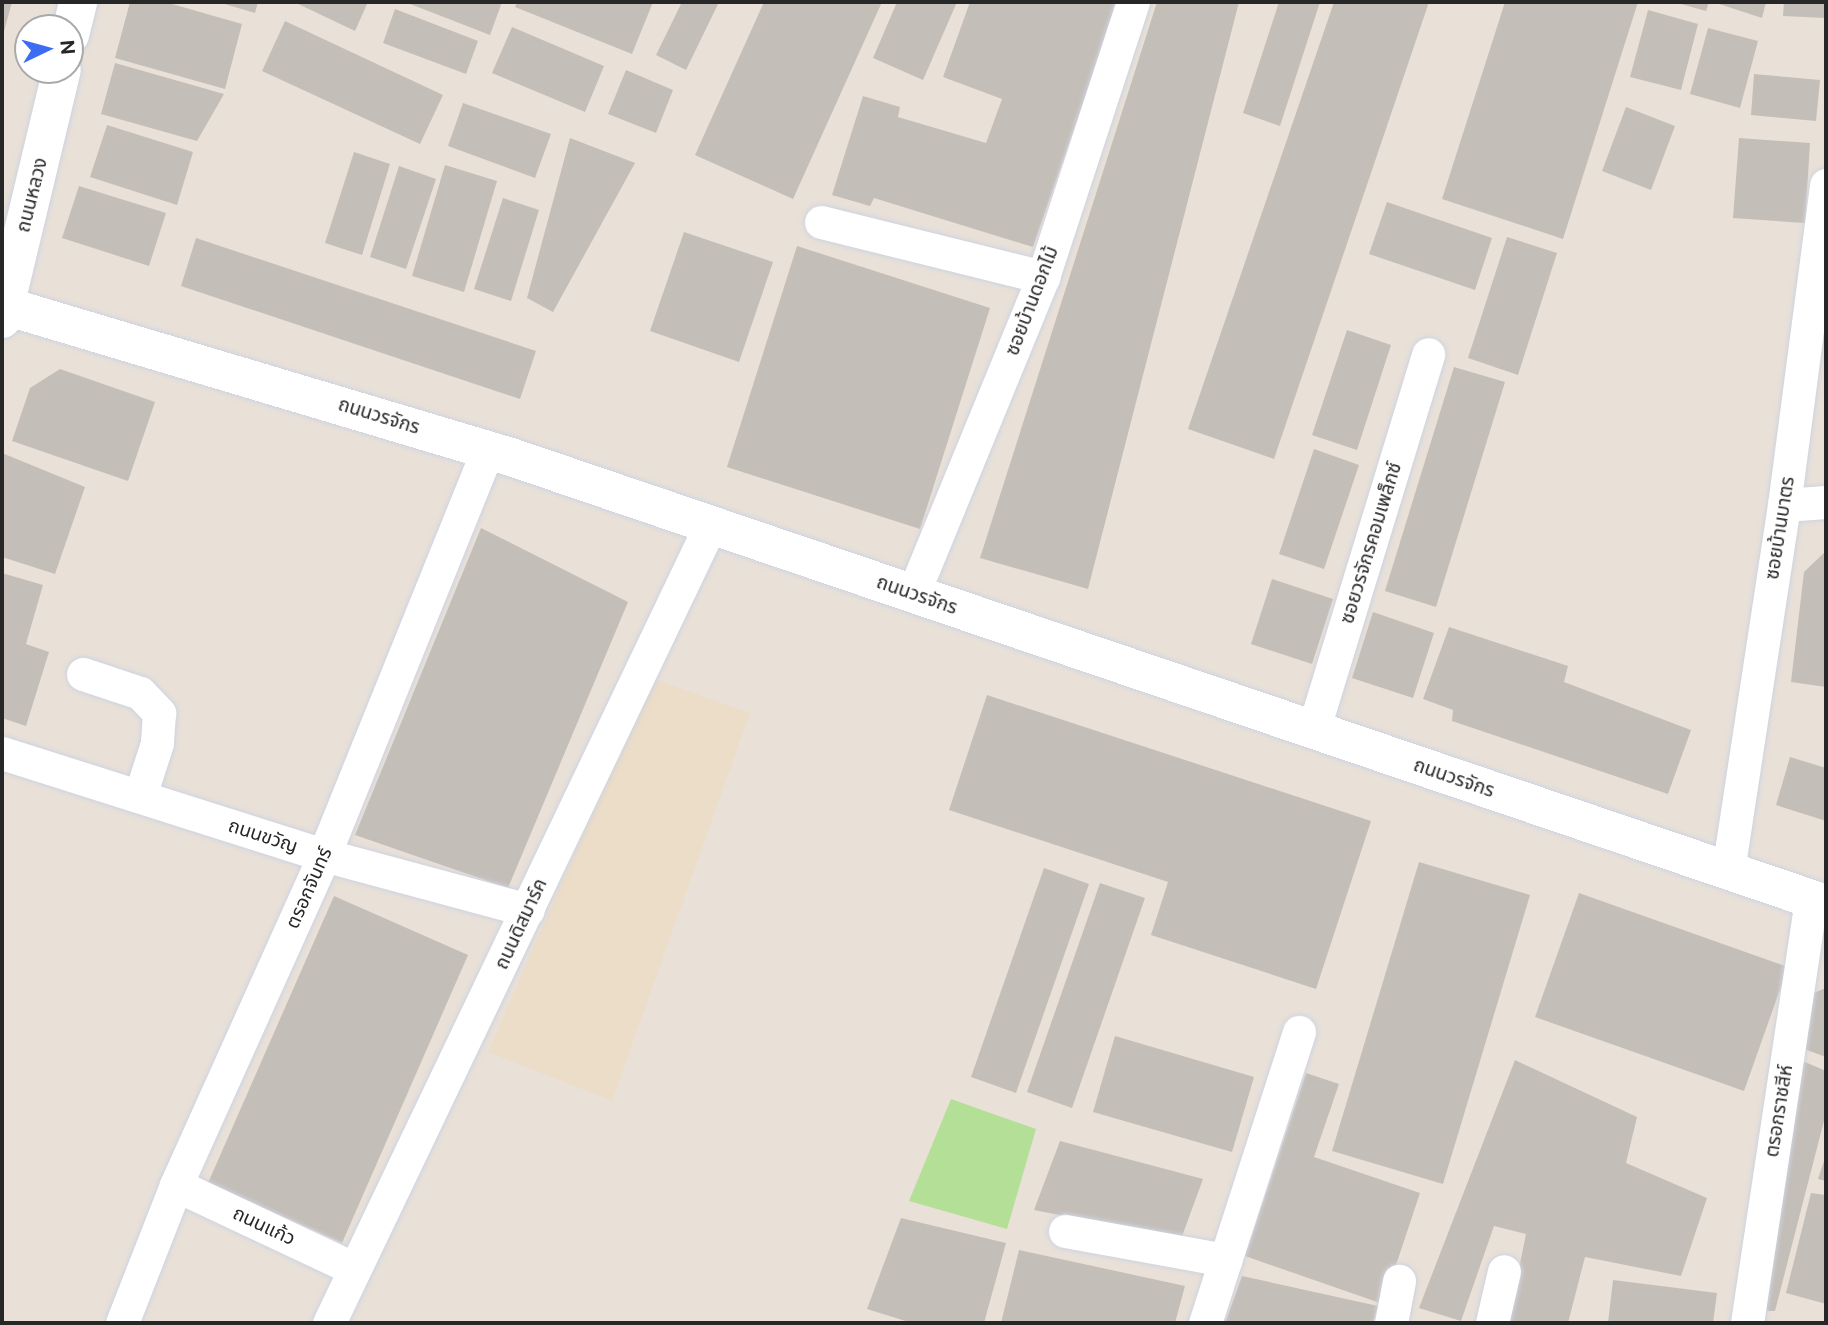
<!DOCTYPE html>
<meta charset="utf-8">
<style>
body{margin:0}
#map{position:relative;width:1828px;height:1325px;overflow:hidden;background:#e9e1d8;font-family:"Public Sans","Noto Sans Thai",sans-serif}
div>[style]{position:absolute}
.education>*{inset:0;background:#ebddc8}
.green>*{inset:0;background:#b4df96}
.building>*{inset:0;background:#c4beb8}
.roads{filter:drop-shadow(0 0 2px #ced3e0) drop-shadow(0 0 2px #ced3e0)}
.minor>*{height:33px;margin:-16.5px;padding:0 16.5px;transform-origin:16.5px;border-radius:16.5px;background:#fff}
.tertiary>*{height:38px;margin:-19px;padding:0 19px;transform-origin:19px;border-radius:19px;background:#fff}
.secondary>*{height:38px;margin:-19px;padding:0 19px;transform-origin:19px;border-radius:19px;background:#fff}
span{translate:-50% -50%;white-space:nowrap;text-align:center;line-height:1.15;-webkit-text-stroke:6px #fff;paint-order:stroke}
.street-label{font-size:19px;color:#272727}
.frame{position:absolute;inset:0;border:4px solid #272727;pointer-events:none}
.north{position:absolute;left:14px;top:14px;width:70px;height:70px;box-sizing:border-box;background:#fff;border:2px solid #a9a9a9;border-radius:50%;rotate:85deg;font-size:19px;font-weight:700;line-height:28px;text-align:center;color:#272727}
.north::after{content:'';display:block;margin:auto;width:24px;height:32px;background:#3b6cf3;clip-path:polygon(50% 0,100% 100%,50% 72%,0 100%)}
</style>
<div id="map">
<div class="education">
<div style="clip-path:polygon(651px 678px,750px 713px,612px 1101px,488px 1052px)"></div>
</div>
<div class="green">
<div style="clip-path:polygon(951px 1099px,1036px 1129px,1007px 1229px,909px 1201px)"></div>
</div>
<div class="building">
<div style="clip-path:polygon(2px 2px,12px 2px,3px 35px,2px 35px)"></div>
<div style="clip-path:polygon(130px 2px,165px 2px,242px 24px,225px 89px,115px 58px)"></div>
<div style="clip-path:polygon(218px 2px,258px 2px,255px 13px)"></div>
<div style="clip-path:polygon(294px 2px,368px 2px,355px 31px)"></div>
<div style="clip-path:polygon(405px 2px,502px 2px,490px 35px)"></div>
<div style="clip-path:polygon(517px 2px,653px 2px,632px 54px,515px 7px)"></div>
<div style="clip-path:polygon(682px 2px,719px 2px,686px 70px,656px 55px)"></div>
<div style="clip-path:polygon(764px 2px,882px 2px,793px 199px,695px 155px)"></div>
<div style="clip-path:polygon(897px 2px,957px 2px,923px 80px,873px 58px)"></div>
<div style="clip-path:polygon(970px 2px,1118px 2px,1033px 247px,874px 198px,870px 206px,832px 195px,863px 96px,900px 107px,898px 117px,986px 143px,1002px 99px,943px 77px)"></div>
<div style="clip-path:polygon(1157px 2px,1239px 2px,1088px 589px,980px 558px)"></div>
<div style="clip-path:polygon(1279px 2px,1320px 2px,1280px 126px,1243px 113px)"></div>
<div style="clip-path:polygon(1334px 2px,1429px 2px,1274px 459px,1188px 429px)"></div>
<div style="clip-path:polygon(1505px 2px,1638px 2px,1563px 239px,1442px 199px)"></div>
<div style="clip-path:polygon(1674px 2px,1709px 2px,1706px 11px)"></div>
<div style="clip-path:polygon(1713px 2px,1766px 2px,1762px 18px)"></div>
<div style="clip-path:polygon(1784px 2px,1826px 2px,1826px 18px,1783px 16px)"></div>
<div style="clip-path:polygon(395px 9px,478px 41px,466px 74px,383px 43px)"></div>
<div style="clip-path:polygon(1648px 10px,1698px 24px,1681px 90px,1630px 77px)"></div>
<div style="clip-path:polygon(285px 21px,443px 95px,420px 144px,262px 71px)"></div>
<div style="clip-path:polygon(512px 27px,604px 66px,585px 112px,492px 73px)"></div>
<div style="clip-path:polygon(1708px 28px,1758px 41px,1740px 108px,1690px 94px)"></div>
<div style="clip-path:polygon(115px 63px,224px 94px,197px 141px,101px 114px)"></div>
<div style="clip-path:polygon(626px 70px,673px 90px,656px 133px,608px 114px)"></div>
<div style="clip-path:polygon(1754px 74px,1820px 80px,1816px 121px,1751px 115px)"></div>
<div style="clip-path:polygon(463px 103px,551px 134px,535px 178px,448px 146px)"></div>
<div style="clip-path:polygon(1626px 107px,1675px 126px,1651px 190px,1602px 171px)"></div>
<div style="clip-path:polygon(107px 125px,193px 152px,177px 205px,90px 177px)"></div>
<div style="clip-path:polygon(570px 138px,635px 163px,553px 312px,527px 298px)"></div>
<div style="clip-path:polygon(1739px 138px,1810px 143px,1805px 223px,1733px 218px)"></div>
<div style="clip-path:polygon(354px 152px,390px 164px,362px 255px,325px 243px)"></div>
<div style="clip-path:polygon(445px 165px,497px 181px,464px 292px,412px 276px)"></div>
<div style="clip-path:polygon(399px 166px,436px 179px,406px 269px,370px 257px)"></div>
<div style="clip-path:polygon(79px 186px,166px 213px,149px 266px,62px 238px)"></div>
<div style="clip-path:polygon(503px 198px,539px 210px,511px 301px,474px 289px)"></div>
<div style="clip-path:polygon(1387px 202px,1492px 238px,1475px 290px,1369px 254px)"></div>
<div style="clip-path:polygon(684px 232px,773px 262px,739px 362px,650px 331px)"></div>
<div style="clip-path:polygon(1507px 237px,1557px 253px,1518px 375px,1468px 358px)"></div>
<div style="clip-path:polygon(196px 238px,536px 351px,520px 399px,181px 286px)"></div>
<div style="clip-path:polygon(797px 246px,990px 308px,920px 529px,727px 467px)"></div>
<div style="clip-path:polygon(1347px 330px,1391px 345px,1357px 450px,1312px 435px)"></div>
<div style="clip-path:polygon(1454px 367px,1505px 382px,1436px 607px,1385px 591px)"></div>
<div style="clip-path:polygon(60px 369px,155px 402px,128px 481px,12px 441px,30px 388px)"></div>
<div style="clip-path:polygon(1314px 449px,1359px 465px,1324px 569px,1279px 554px)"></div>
<div style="clip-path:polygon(2px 453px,85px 487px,55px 574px,2px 557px)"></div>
<div style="clip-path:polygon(481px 528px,628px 602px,508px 888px,355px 835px)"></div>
<div style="clip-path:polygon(1826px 551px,1826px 687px,1791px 682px,1804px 572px)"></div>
<div style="clip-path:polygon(2px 573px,43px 585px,26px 644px,49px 652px,26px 726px,2px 718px)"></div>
<div style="clip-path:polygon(1272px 579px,1333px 599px,1312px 664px,1251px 644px)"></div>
<div style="clip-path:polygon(1373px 612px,1434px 633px,1413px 698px,1352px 678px)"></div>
<div style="clip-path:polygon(1449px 627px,1568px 666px,1564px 682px,1691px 730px,1668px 794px,1452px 721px,1453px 710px,1423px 699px)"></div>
<div style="clip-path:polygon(987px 695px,1371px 821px,1316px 989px,1151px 935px,1168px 882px,949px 810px)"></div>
<div style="clip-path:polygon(1790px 757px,1826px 768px,1826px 821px,1776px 805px)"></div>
<div style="clip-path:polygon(1419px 862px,1530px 895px,1443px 1184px,1332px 1151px)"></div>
<div style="clip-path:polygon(1044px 868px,1089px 884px,1016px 1093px,971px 1077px)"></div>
<div style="clip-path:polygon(1100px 883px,1145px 898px,1072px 1108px,1027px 1092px)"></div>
<div style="clip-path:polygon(1579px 893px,1788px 967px,1744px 1091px,1535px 1017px)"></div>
<div style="clip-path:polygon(334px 896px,468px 955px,342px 1243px,208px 1183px)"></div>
<div style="clip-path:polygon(1826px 988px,1826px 1057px,1796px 1046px,1806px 996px)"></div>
<div style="clip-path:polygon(1115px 1036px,1254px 1077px,1232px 1152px,1093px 1112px)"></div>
<div style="clip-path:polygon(1798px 1059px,1826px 1071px,1826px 1113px,1775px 1311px,1757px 1311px)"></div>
<div style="clip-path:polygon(1515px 1060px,1637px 1117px,1626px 1163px,1707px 1198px,1681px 1276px,1585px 1257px,1568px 1323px,1508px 1323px,1526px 1234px,1494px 1226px,1461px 1321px,1419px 1308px)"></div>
<div style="clip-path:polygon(1306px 1073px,1339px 1084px,1314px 1157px,1420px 1193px,1383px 1304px,1245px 1256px)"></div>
<div style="clip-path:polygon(1060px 1141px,1203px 1179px,1181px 1239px,1034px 1210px)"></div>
<div style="clip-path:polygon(1826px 1155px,1826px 1181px,1818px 1179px)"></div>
<div style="clip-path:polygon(1811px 1193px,1826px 1195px,1826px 1304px,1786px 1293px)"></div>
<div style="clip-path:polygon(901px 1218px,1006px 1243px,984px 1323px,912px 1323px,867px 1309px)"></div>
<div style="clip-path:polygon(1019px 1250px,1185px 1286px,1175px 1323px,1001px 1323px)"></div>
<div style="clip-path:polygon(1242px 1276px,1378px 1306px,1373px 1323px,1225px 1323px)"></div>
<div style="clip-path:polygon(1613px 1280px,1717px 1293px,1713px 1323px,1608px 1323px)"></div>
</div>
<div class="roads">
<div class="minor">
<div style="left:821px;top:222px;width:229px;rotate:13.9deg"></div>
<div style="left:1784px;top:505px;width:42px;rotate:-4.1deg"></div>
<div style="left:913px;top:594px;width:343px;rotate:-67.7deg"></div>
<div style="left:1043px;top:277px;width:289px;rotate:-71.9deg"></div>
<div style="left:83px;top:674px;width:60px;rotate:18.4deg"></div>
<div style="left:140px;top:693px;width:28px;rotate:46deg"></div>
<div style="left:159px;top:713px;width:30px;rotate:94deg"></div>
<div style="left:157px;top:743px;width:56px;rotate:107.8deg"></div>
<div style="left:1313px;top:731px;width:394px;rotate:-73deg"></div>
<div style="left:2px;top:753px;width:338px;rotate:17.6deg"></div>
<div style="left:324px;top:855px;width:211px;rotate:15.1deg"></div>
<div style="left:1728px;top:871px;width:370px;rotate:-81.3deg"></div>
<div style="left:1784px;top:505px;width:323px;rotate:-82.5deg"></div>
<div style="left:176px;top:1185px;width:195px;rotate:25.2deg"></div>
<div style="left:1065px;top:1231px;width:163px;rotate:10.3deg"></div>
<div style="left:122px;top:1323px;width:148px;rotate:-68.6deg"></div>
<div style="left:176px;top:1185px;width:362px;rotate:-65.8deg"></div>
<div style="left:324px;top:855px;width:437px;rotate:-68deg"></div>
<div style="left:329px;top:1323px;width:886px;rotate:-64.45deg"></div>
<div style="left:1205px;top:1323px;width:306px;rotate:-72.1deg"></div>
<div style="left:1391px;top:1323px;width:43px;rotate:-79.2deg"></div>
<div style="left:1492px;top:1323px;width:53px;rotate:-77deg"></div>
<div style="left:1747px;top:1323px;width:429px;rotate:-81.4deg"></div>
</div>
<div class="tertiary">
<div style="left:70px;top:35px;width:34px;rotate:-76deg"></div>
<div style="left:2px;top:319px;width:256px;rotate:-76.5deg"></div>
</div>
<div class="secondary">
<div style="left:2px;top:305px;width:531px;rotate:16.63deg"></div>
<div style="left:511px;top:457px;width:1389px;rotate:18.77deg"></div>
</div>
</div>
<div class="street-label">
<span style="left:32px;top:195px;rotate:-76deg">ถนนหลวง</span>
<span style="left:1032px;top:301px;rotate:-69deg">ซอยบ้านดอกไม้</span>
<span style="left:379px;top:416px;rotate:17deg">ถนนวรจักร</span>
<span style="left:1780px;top:528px;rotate:-81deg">ซอยบ้านบาตร</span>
<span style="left:1371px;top:543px;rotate:-73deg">ซอยวรจักรคอมเพล็กซ์</span>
<span style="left:917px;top:595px;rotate:19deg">ถนนวรจักร</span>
<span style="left:1454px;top:778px;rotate:19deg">ถนนวรจักร</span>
<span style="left:263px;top:836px;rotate:18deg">ถนนขวัญ</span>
<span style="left:309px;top:888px;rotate:-66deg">ตรอกจันทร์</span>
<span style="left:521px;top:924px;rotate:-65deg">ถนนดิสมาร์ค</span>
<span style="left:1779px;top:1111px;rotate:-81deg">ตรอกราชสีห์</span>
<span style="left:264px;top:1226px;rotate:25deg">ถนนแก้ว</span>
</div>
<div class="frame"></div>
<div class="north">N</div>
</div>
